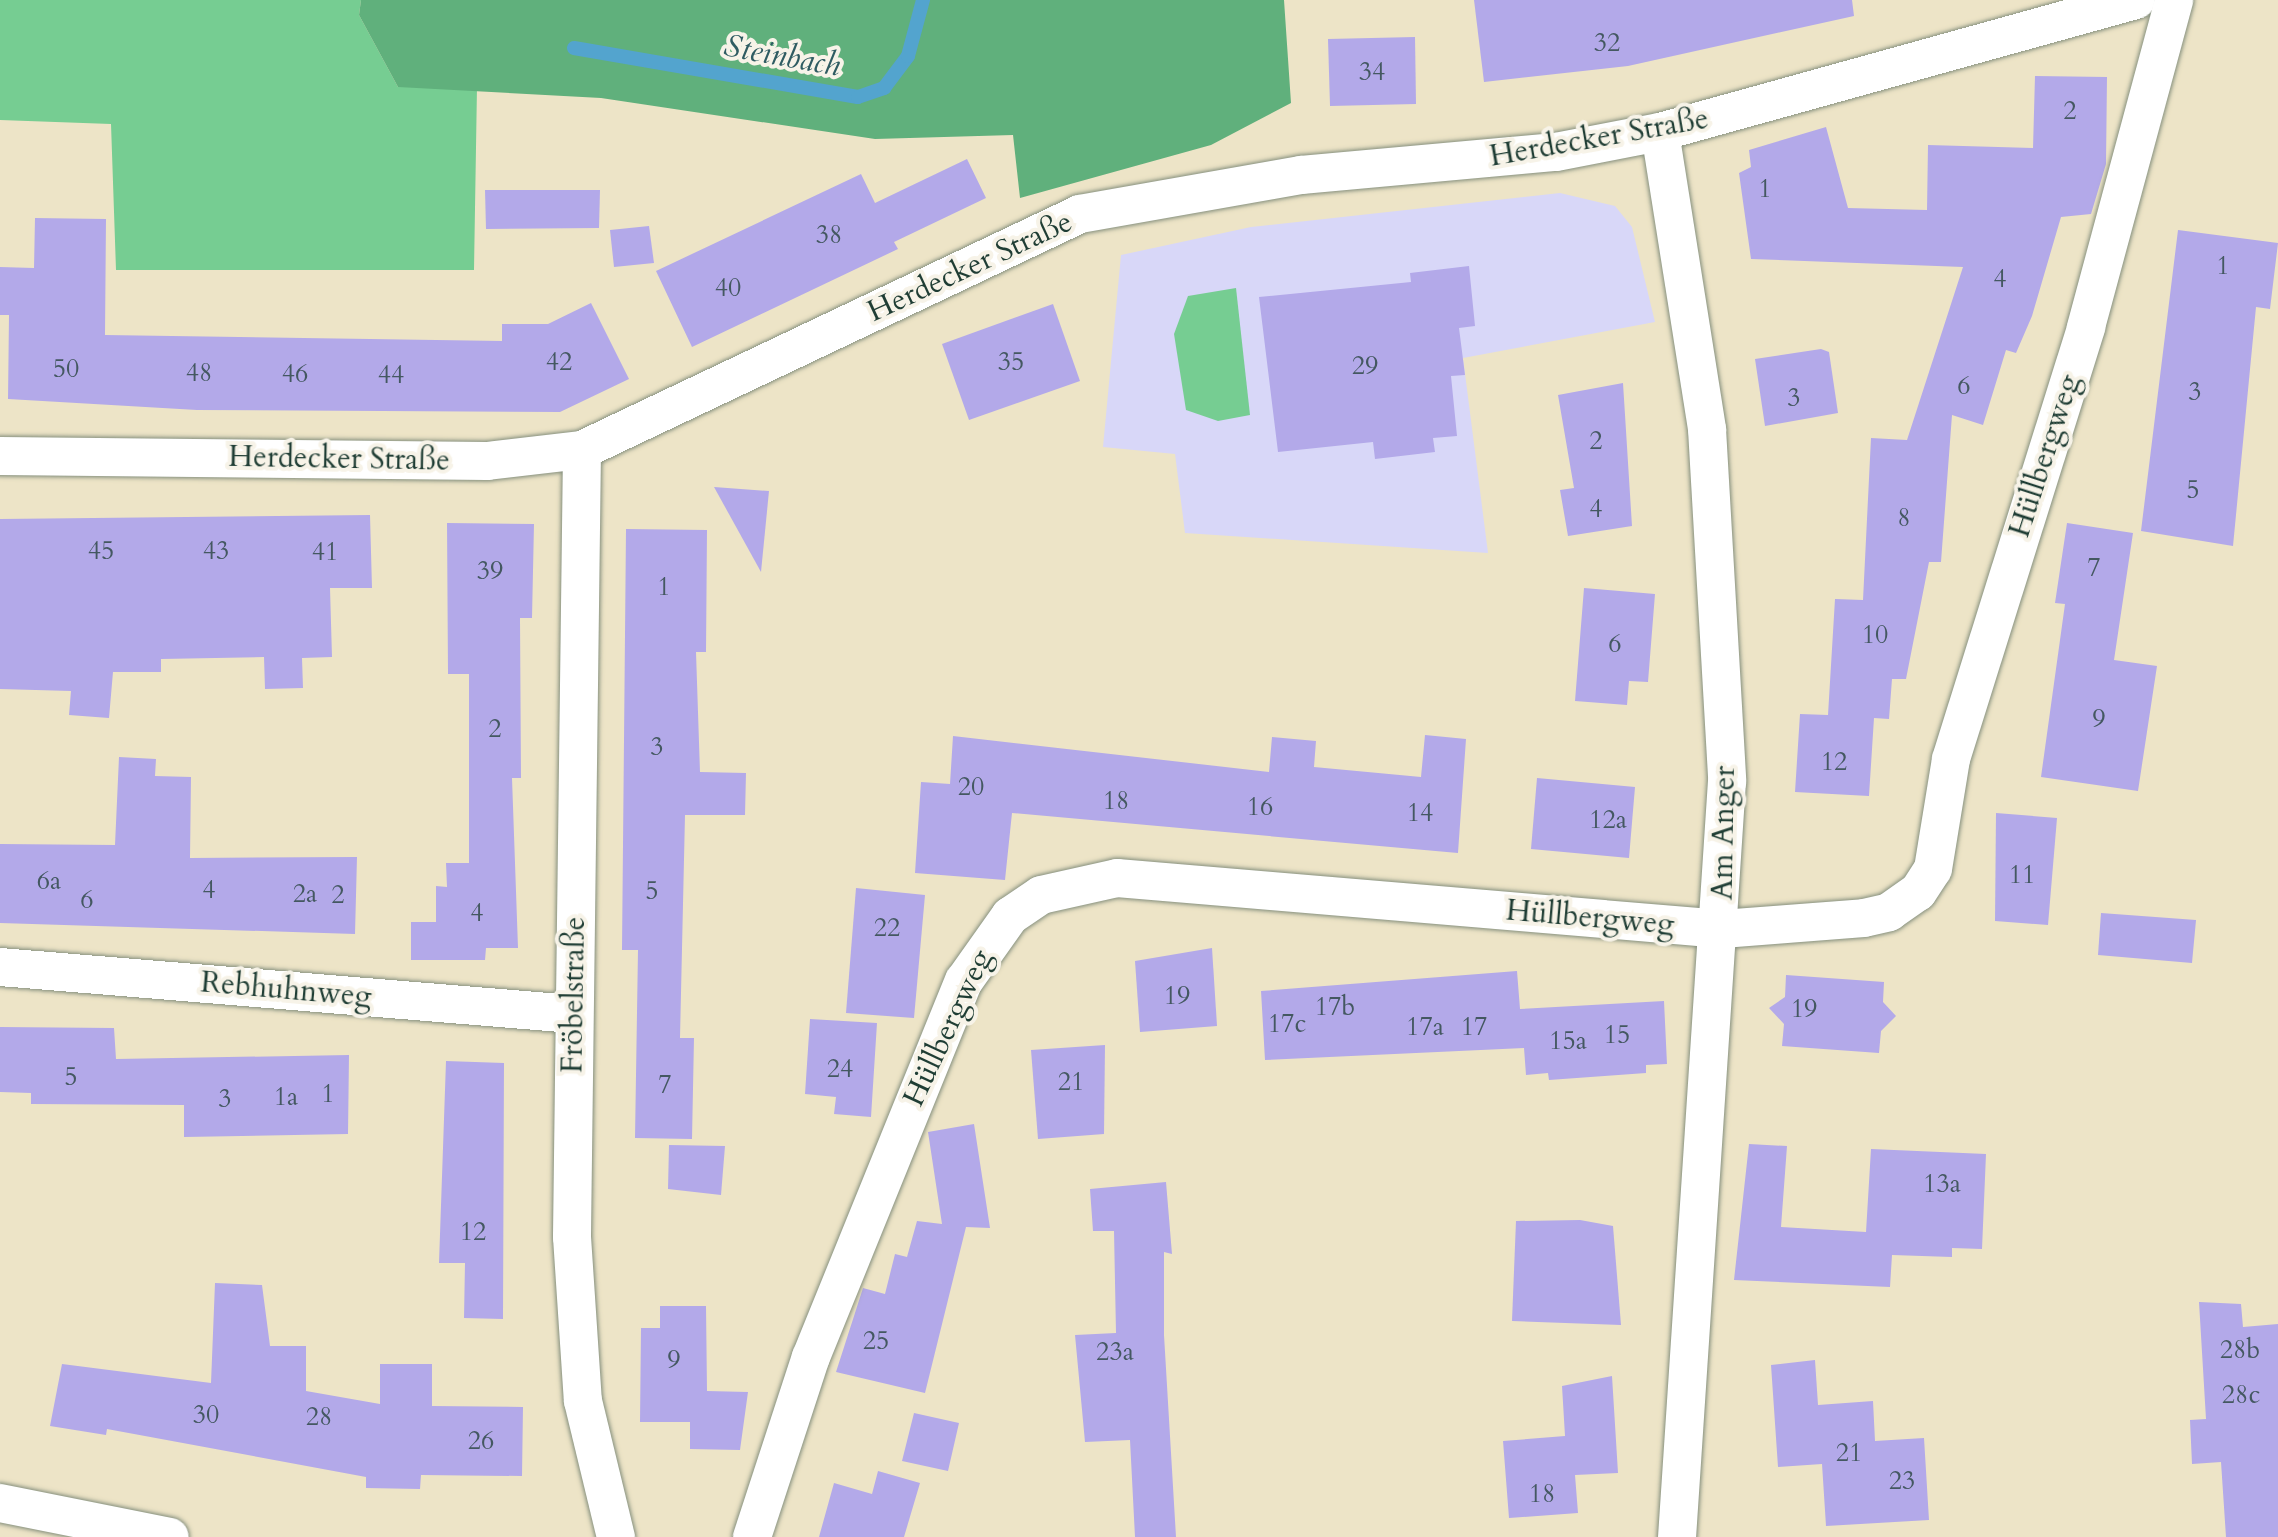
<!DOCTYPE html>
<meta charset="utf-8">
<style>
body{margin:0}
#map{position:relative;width:2278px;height:1537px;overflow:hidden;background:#ede4c7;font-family:Cardo,serif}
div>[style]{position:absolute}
.built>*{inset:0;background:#d8d7f8}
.green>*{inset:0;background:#76cd92}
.forest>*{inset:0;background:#60b07c}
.stream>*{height:14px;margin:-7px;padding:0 7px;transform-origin:7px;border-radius:7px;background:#53a4ce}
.building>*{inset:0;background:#b3a9e9}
.roads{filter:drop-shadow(0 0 2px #86907e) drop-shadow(0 0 2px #86907e)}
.minor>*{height:38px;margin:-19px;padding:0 19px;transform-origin:19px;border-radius:19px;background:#fff}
span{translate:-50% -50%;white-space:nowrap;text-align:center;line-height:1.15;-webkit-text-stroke:8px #f7f3e8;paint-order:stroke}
.number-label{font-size:26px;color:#445861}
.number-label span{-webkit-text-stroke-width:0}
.street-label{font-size:30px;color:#1f3d34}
.water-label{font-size:32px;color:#2f5c62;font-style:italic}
</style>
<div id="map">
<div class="built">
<div style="clip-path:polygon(1560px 193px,1615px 206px,1632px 227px,1655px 322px,1463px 358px,1488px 553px,1185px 533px,1175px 454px,1103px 447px,1121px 255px,1251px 227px)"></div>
</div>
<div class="green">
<div style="clip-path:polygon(0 0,361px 0,359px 15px,398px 87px,477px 87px,474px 270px,116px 270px,111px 124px,0 120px)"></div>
<div style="clip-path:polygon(1236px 288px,1250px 415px,1218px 421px,1186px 410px,1174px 334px,1188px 296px)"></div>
</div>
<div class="forest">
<div style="clip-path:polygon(361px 0,1284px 0,1291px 103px,1211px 145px,1020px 198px,1013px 135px,875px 139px,601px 98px,398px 87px,359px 15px)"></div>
</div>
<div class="stream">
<div style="left:574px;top:48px;width:288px;rotate:9.8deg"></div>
<div style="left:858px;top:97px;width:28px;rotate:-19deg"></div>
<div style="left:884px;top:88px;width:40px;rotate:-53deg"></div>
<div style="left:908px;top:56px;width:58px;rotate:-75deg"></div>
</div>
<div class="building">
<div style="clip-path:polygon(1474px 0,1852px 0,1854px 16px,1628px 66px,1484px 82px)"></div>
<div style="clip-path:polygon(1415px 37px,1416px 104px,1330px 106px,1328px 39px)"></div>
<div style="clip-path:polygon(2035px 76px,2107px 77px,2106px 164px,2091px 214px,2061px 217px,2032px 316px,2016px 353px,2006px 350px,1983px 425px,1952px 415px,1941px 562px,1929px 562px,1906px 679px,1892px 679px,1889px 719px,1874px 718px,1869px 796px,1795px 792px,1800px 714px,1828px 715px,1835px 599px,1863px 600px,1871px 438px,1907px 440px,1963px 267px,1751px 259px,1739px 173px,1751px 167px,1749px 150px,1826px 127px,1848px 208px,1927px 210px,1928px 145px,2033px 148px)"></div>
<div style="clip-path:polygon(967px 159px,986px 198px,894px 242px,898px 249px,692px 347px,656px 271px,861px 174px,875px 203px)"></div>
<div style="clip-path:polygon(485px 190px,600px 190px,599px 228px,486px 229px)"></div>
<div style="clip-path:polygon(35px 218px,106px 219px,105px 335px,502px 341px,502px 324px,548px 324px,591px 303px,629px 379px,560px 412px,197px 410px,8px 399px,9px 315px,0 315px,0 267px,34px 268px)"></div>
<div style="clip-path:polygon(649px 226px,654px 263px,614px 267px,610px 230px)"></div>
<div style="clip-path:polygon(2178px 230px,2278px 243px,2270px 309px,2256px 307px,2233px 546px,2141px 531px)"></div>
<div style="clip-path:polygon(1469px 266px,1475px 326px,1459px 328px,1465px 375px,1451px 376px,1457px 436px,1433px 438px,1435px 452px,1375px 459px,1373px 442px,1278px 452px,1259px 297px,1411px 282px,1410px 273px)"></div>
<div style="clip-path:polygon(1053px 304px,1080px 381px,969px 420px,942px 344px)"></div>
<div style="clip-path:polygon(1821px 349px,1829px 352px,1838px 413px,1765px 426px,1755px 359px)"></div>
<div style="clip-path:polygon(1623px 383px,1632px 526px,1568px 536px,1560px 490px,1574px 488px,1558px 395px)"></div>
<div style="clip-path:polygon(714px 487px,769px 491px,761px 572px)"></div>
<div style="clip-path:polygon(370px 515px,372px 588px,330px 588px,332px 657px,302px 658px,303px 688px,265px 689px,264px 657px,161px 659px,161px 672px,113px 672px,109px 718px,69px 715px,71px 691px,0 689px,0 519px)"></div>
<div style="clip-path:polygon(447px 523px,534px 524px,532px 618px,520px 618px,521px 778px,512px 778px,518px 948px,486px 948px,485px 960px,411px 960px,411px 922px,436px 922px,436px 886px,447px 887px,446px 863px,469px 863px,469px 674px,448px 674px)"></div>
<div style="clip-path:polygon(2067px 523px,2133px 533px,2114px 660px,2157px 666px,2138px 791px,2041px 777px,2065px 604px,2055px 603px)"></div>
<div style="clip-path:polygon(626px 529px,707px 530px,706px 652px,696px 652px,700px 772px,746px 773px,745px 815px,685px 815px,680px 1038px,694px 1038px,692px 1139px,635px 1138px,638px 950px,622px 950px)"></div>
<div style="clip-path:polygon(1584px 588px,1655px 594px,1648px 682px,1629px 681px,1627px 705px,1575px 701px)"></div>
<div style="clip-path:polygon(1425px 735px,1466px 739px,1458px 853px,1012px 813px,1005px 880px,915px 873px,921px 782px,950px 784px,953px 736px,1269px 772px,1272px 737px,1316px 741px,1314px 767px,1421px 777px)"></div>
<div style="clip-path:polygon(119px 757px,156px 759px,155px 776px,191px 777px,190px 858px,357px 857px,355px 934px,0 923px,0 844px,115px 845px)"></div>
<div style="clip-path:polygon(1537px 778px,1635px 787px,1629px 858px,1531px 849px)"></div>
<div style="clip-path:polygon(1996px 813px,2057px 818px,2048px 925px,1995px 921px)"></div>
<div style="clip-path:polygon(856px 888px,925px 895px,914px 1018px,846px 1013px)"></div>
<div style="clip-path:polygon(2101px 913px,2196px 920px,2192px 963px,2098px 955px)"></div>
<div style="clip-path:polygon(1212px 948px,1217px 1026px,1140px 1032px,1135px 961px)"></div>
<div style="clip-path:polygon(1517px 971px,1520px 1009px,1664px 1001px,1667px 1064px,1646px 1065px,1646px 1073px,1549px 1080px,1548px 1073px,1526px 1075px,1524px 1048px,1265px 1060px,1261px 991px)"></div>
<div style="clip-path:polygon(1786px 975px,1884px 982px,1883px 1002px,1896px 1016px,1881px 1031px,1879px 1053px,1782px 1046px,1784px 1024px,1769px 1008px,1785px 997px)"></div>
<div style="clip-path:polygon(810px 1019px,877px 1023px,871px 1117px,834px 1114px,836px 1097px,805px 1094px)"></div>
<div style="clip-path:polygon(0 1027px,114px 1028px,116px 1059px,349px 1055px,348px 1134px,184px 1137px,184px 1105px,31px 1104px,31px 1093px,0 1092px)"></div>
<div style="clip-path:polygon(1105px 1045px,1104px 1134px,1038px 1139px,1031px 1050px)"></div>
<div style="clip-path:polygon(446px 1061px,504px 1063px,503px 1319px,464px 1318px,465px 1263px,439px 1263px)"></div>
<div style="clip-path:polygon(974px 1124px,990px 1228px,966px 1227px,925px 1393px,836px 1372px,863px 1288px,885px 1294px,895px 1254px,907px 1257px,917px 1221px,942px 1224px,928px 1132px)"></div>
<div style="clip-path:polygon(1749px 1144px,1787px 1146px,1781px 1227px,1866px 1232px,1871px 1149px,1986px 1154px,1982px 1249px,1952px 1248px,1952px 1257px,1892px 1255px,1890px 1287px,1734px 1280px)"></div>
<div style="clip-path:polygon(669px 1145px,725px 1146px,721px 1195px,668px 1189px)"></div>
<div style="clip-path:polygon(1166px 1182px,1172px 1254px,1164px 1252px,1164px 1335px,1176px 1537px,1135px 1537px,1130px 1440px,1085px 1442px,1075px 1335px,1116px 1333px,1114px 1231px,1093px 1231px,1090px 1189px)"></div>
<div style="clip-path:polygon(1580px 1220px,1613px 1226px,1621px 1325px,1512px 1321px,1516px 1221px)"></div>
<div style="clip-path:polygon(215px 1283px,262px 1285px,270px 1346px,306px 1346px,306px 1391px,380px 1404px,380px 1364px,432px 1364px,432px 1406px,523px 1407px,522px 1476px,421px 1475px,420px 1489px,366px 1488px,366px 1477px,107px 1429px,106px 1435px,50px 1426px,62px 1364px,211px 1383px)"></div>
<div style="clip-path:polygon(2199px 1302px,2241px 1304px,2243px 1327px,2278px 1324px,2278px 1537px,2226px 1537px,2221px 1462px,2192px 1464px,2190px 1420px,2206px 1419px)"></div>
<div style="clip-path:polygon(660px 1306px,706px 1306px,707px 1391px,748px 1392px,740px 1450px,690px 1449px,690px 1422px,640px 1422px,641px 1328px,660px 1328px)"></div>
<div style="clip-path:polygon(1815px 1360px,1818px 1405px,1873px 1401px,1875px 1441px,1924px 1438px,1929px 1520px,1826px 1526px,1822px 1464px,1778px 1467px,1771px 1365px)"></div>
<div style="clip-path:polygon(1612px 1376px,1618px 1473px,1575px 1475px,1578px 1513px,1509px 1518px,1503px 1441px,1565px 1436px,1562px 1386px)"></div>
<div style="clip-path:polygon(914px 1413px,959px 1423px,948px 1471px,902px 1461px)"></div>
<div style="clip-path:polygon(878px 1471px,920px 1483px,904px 1537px,819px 1537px,834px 1483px,872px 1494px)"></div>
</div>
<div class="roads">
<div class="minor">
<div style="left:1660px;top:132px;width:301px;rotate:81deg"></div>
<div style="left:1707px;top:429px;width:353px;rotate:86.7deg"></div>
<div style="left:1727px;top:781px;width:758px;rotate:93.78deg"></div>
<div style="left:582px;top:450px;width:787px;rotate:90.73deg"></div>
<div style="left:572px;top:1237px;width:164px;rotate:86.2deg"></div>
<div style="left:583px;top:1401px;width:140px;rotate:76.4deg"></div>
<div style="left:0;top:456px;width:487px;rotate:0.6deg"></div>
<div style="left:487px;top:461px;width:96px;rotate:-6.6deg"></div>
<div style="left:582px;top:450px;width:551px;rotate:-25.36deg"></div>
<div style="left:1080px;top:214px;width:224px;rotate:-10deg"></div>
<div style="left:1301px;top:175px;width:256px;rotate:-5.2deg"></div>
<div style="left:1556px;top:152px;width:106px;rotate:-10.9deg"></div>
<div style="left:1660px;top:132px;width:494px;rotate:-15.5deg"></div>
<div style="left:0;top:967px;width:575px;rotate:4.69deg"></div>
<div style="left:0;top:1503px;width:173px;rotate:11.3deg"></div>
<div style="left:752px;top:1537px;width:189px;rotate:-71.9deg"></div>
<div style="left:811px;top:1357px;width:406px;rotate:-67.9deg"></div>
<div style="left:964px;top:981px;width:80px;rotate:-54.7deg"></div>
<div style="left:1010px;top:916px;width:37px;rotate:-34deg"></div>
<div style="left:1041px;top:895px;width:78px;rotate:-12.6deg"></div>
<div style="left:1117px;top:878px;width:607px;rotate:4.82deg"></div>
<div style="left:1722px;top:929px;width:142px;rotate:-4.4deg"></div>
<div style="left:1864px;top:918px;width:26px;rotate:-13deg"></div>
<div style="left:1889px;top:912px;width:35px;rotate:-35deg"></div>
<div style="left:1918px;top:892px;width:27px;rotate:-57deg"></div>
<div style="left:1933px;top:869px;width:111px;rotate:-80.7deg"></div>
<div style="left:1951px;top:759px;width:453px;rotate:-72.6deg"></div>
<div style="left:2086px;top:327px;width:339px;rotate:-74.9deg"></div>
</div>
</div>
<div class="number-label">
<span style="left:1607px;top:43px">32</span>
<span style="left:1372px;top:72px">34</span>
<span style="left:2070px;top:111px">2</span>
<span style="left:1765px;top:189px">1</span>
<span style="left:829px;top:235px">38</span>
<span style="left:2223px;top:266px">1</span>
<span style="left:2000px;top:279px">4</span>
<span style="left:728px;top:288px">40</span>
<span style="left:559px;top:362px">42</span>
<span style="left:1011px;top:362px">35</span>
<span style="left:1365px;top:366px">29</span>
<span style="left:66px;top:369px">50</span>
<span style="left:199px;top:373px">48</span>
<span style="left:295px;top:374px">46</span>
<span style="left:391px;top:375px">44</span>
<span style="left:1964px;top:386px">6</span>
<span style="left:2195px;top:392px">3</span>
<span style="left:1794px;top:398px">3</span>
<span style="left:1596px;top:441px">2</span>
<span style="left:2193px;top:490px">5</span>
<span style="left:1596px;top:509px">4</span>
<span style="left:1904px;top:518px">8</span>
<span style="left:101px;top:551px">45</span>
<span style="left:216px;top:551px">43</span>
<span style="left:325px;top:552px">41</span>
<span style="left:2094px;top:568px">7</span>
<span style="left:490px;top:571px">39</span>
<span style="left:664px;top:587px">1</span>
<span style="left:1875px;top:635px">10</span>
<span style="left:1615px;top:644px">6</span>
<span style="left:2099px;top:719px">9</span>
<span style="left:495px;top:729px">2</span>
<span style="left:657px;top:747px">3</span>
<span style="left:1834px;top:762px">12</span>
<span style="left:971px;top:787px">20</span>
<span style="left:1116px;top:801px">18</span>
<span style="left:1260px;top:807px">16</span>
<span style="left:1420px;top:813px">14</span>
<span style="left:1608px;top:820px">12a</span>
<span style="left:2022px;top:875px">11</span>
<span style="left:49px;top:881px">6a</span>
<span style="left:209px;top:890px">4</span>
<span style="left:652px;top:891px">5</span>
<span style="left:305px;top:894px">2a</span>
<span style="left:338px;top:895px">2</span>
<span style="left:87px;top:900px">6</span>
<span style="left:477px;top:913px">4</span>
<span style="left:887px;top:928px">22</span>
<span style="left:1177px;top:996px">19</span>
<span style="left:1335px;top:1007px">17b</span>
<span style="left:1804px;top:1009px">19</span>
<span style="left:1287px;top:1024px">17c</span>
<span style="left:1425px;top:1027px">17a</span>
<span style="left:1474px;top:1027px">17</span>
<span style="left:1617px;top:1035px">15</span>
<span style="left:1568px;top:1041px">15a</span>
<span style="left:840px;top:1069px">24</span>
<span style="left:71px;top:1077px">5</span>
<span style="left:1071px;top:1082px">21</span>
<span style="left:665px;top:1085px">7</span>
<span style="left:328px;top:1094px">1</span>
<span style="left:286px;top:1097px">1a</span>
<span style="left:225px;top:1099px">3</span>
<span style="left:1942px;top:1184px">13a</span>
<span style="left:473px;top:1232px">12</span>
<span style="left:876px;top:1341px">25</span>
<span style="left:2240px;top:1350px">28b</span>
<span style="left:1115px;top:1352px">23a</span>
<span style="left:674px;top:1360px">9</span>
<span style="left:2241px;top:1395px">28c</span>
<span style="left:206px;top:1415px">30</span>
<span style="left:319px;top:1417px">28</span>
<span style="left:481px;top:1441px">26</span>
<span style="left:1849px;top:1453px">21</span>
<span style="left:1902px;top:1481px">23</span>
<span style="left:1542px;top:1494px">18</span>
</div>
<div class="street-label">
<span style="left:1599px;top:138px;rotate:-10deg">Herdecker Straße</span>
<span style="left:970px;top:267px;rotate:-25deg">Herdecker Straße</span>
<span style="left:2045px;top:456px;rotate:-72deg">Hüllbergweg</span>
<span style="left:339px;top:459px;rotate:1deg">Herdecker Straße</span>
<span style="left:1724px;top:833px;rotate:-89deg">Am Anger</span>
<span style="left:1590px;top:918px;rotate:5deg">Hüllbergweg</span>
<span style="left:286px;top:990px;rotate:5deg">Rebhuhnweg</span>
<span style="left:574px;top:995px;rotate:-89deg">Fröbelstraße</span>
<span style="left:948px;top:1028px;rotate:-65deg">Hüllbergweg</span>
</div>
<div class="water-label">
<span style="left:782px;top:56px;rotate:10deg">Steinbach</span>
</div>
</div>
